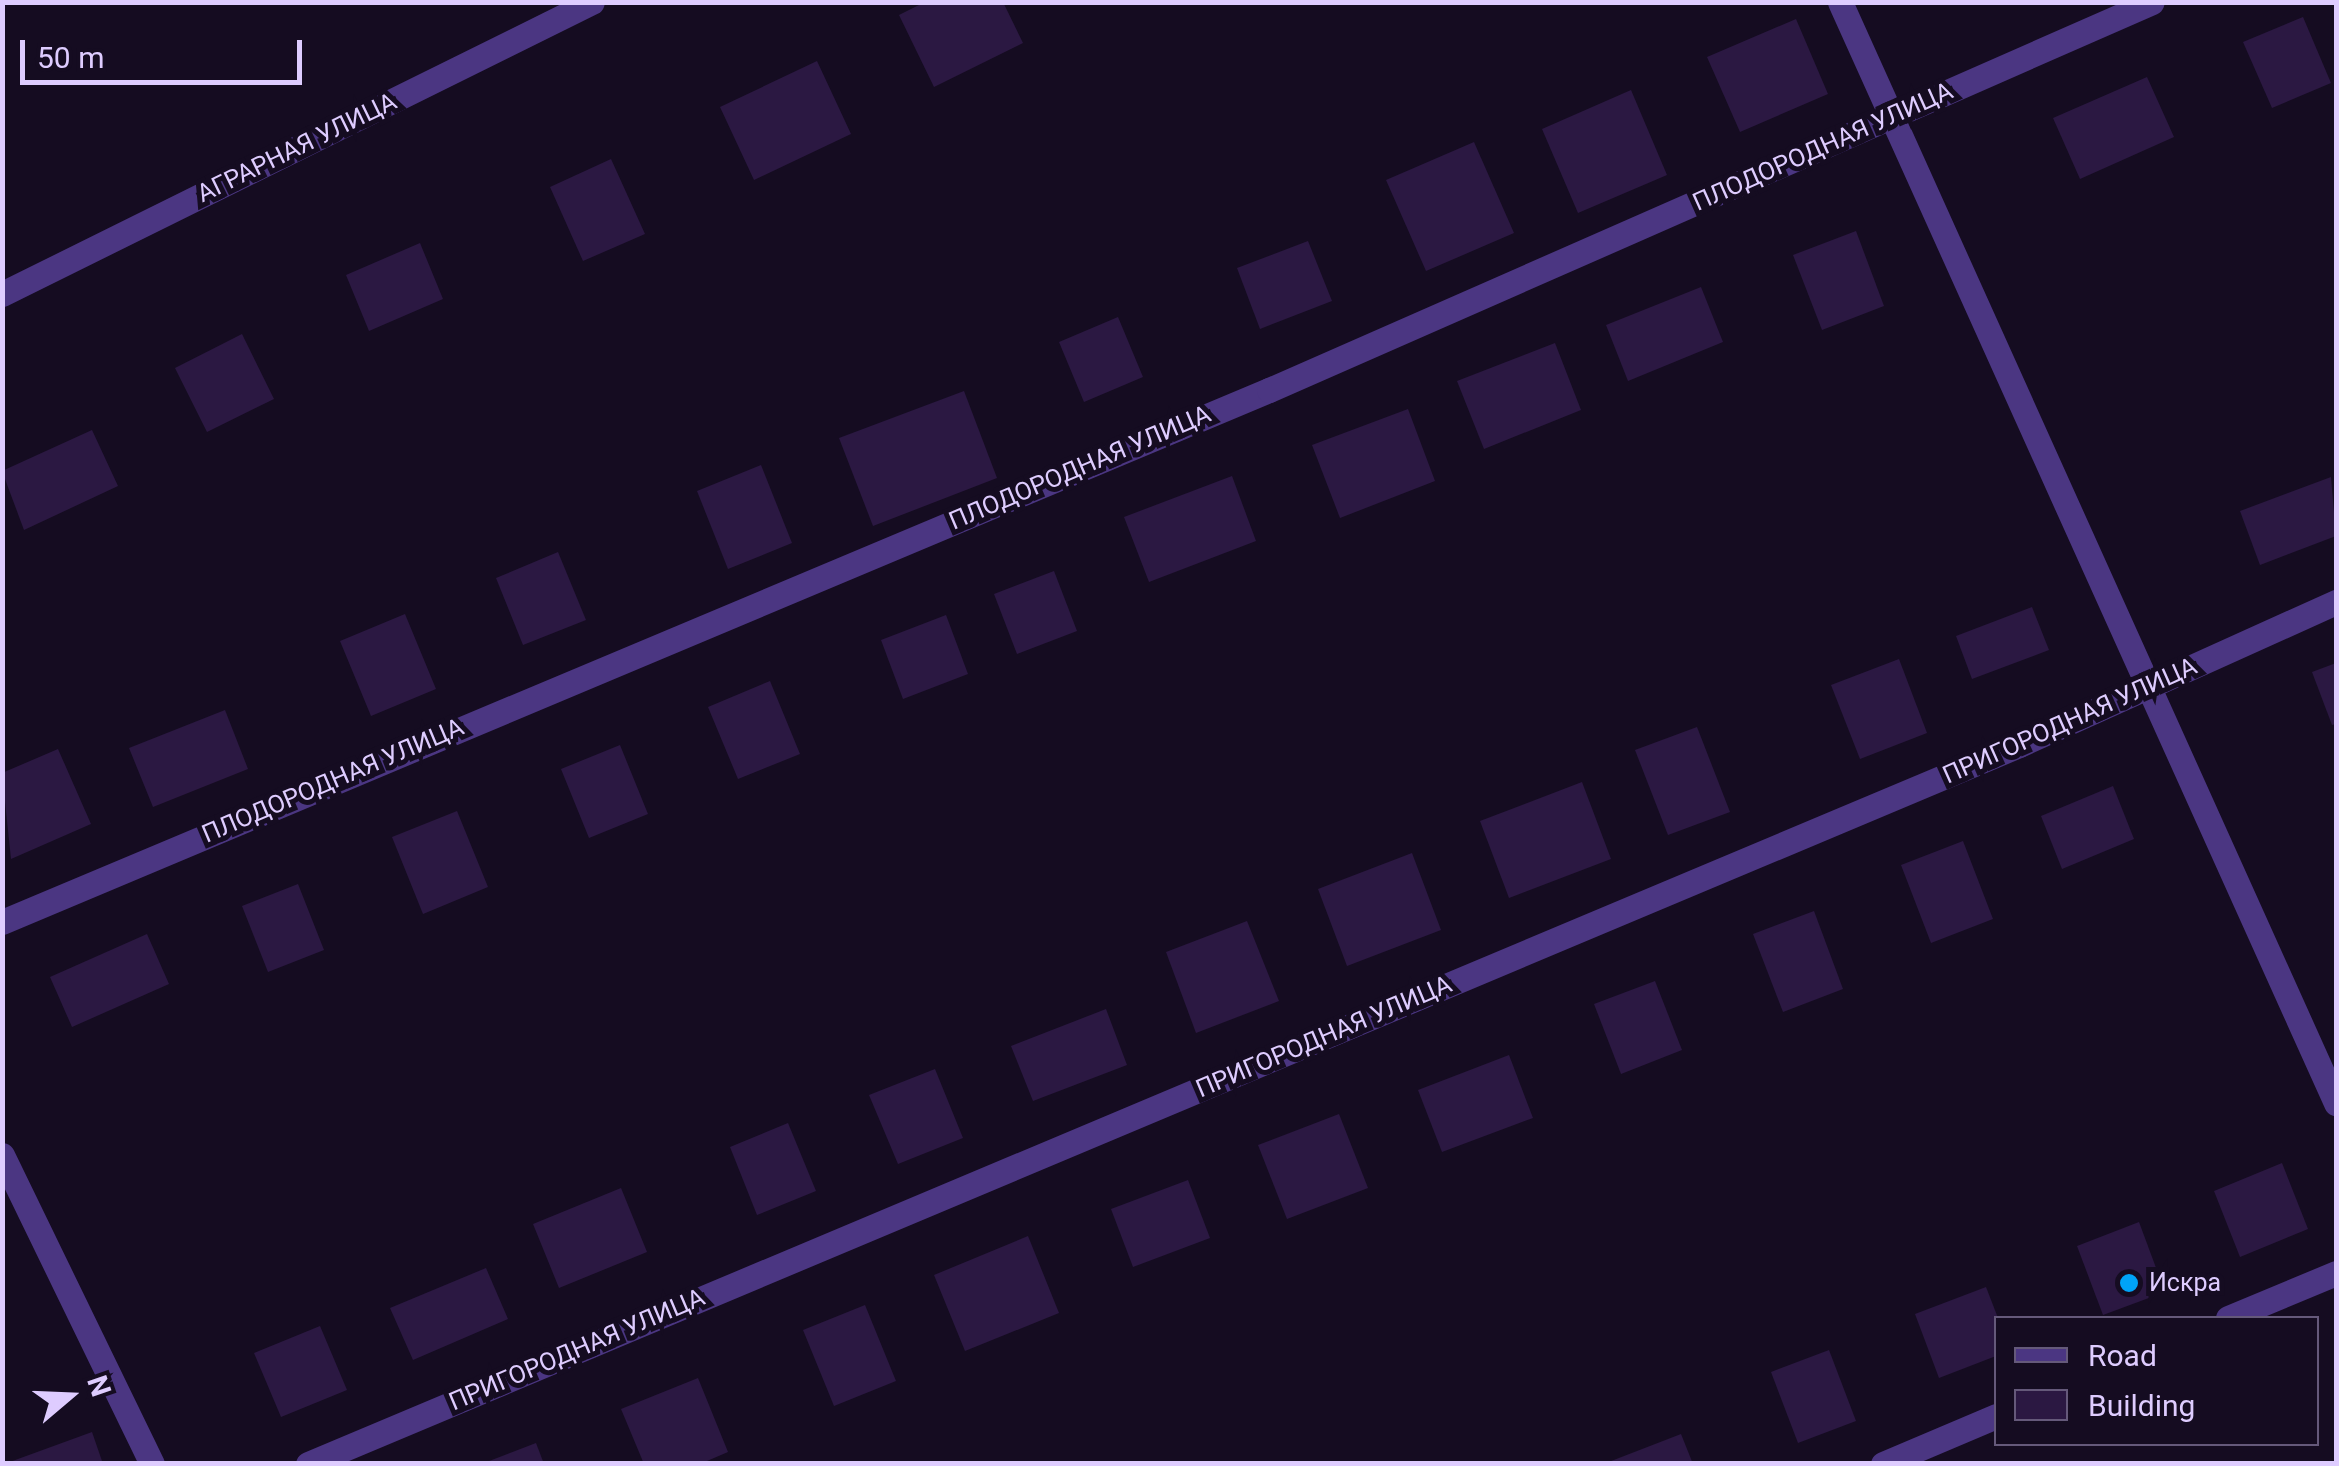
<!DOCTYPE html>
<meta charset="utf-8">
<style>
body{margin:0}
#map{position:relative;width:2339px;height:1466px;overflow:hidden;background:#150c21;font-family:Roboto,sans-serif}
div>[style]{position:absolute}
.building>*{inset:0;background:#2b1842}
.street>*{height:25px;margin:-12.5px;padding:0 12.5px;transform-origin:12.5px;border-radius:12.5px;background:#4b3682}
.dots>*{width:28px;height:28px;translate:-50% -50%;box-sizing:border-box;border:5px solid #150c21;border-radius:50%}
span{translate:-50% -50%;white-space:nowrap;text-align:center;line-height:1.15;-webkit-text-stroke:10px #150c21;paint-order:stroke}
.street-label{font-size:25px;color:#deccff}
.poi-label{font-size:25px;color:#deccff}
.left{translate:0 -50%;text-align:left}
.frame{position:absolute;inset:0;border:5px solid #deccff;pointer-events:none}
.legend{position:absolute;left:1994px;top:1316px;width:325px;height:130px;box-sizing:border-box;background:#150c21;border:2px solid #65597a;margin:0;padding:12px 18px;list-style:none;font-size:30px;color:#deccff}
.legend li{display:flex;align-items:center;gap:20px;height:50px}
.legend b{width:50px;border:2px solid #65597a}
.north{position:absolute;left:20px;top:1346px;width:100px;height:100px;-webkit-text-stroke:8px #150c21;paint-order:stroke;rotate:71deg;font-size:28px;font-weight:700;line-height:40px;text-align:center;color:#deccff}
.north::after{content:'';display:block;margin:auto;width:35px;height:45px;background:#deccff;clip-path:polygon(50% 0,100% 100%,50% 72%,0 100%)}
.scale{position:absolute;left:20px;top:40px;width:282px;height:45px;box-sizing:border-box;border:5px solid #deccff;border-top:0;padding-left:12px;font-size:30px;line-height:35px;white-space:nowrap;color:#deccff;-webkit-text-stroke:8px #150c21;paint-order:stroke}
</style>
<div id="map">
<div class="building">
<div style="clip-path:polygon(925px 2px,1003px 2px,1023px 43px,934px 87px,899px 15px)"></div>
<div style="clip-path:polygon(2303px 17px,2331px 83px,2272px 108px,2243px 42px)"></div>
<div style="clip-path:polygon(1796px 19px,1828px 94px,1740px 132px,1707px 57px)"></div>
<div style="clip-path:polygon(817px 61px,851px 134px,754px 180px,720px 107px)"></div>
<div style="clip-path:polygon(2147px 77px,2174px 137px,2080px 179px,2053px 118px)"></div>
<div style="clip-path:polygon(1631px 90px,1667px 175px,1578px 213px,1542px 129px)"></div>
<div style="clip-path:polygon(1474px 142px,1514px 233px,1426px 271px,1386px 180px)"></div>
<div style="clip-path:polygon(611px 159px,645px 234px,583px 261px,550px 187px)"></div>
<div style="clip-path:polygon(1856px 231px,1884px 306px,1822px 330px,1793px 255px)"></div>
<div style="clip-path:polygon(1308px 241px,1332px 301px,1260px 329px,1237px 268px)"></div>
<div style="clip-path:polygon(420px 243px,443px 299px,369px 331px,346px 275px)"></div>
<div style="clip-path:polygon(1701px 287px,1723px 342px,1628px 381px,1606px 325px)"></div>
<div style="clip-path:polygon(1118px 317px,1143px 377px,1084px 402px,1059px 342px)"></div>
<div style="clip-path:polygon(242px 334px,274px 399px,207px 432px,175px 368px)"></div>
<div style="clip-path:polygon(1555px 343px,1581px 410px,1484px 449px,1457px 381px)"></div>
<div style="clip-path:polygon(964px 391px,997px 478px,873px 526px,839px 438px)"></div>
<div style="clip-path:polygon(1408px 409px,1435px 481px,1340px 518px,1312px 445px)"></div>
<div style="clip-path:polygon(92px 430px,118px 486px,24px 530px,2px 471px)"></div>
<div style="clip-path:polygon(761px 465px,792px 543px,728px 569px,697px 491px)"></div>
<div style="clip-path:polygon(1232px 476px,1256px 541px,1149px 582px,1124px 517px)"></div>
<div style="clip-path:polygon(2331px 477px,2336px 536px,2260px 565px,2240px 511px)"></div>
<div style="clip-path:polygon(558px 552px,586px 620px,523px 645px,496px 578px)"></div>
<div style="clip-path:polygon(1054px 571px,1077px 631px,1017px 654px,994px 594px)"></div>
<div style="clip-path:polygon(2032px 607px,2049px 650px,1972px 679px,1956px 636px)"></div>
<div style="clip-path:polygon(405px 614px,436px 689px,371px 716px,340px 641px)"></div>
<div style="clip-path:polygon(946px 615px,968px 674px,903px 699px,881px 640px)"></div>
<div style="clip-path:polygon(1899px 659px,1927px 733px,1860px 759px,1831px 685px)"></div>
<div style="clip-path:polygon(2336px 663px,2336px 724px,2332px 725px,2312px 672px)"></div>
<div style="clip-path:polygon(770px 681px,800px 754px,738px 779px,708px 707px)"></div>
<div style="clip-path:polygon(225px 710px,248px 769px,153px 807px,129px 748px)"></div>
<div style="clip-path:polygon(1697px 727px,1730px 812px,1668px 835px,1635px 750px)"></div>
<div style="clip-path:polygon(620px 745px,648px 814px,589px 838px,561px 769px)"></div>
<div style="clip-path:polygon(58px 749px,91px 824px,11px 859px,2px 773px)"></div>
<div style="clip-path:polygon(1582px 782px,1611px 859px,1509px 898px,1480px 821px)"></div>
<div style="clip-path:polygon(2113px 786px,2134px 839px,2062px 869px,2041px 816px)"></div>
<div style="clip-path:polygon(457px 811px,488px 887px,423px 914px,392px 837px)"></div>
<div style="clip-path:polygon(1963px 841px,1993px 919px,1931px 943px,1901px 865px)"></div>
<div style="clip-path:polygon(1412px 853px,1441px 930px,1347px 966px,1318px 889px)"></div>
<div style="clip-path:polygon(298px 884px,324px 950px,268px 972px,242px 906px)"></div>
<div style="clip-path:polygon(1814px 911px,1843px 989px,1783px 1012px,1753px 934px)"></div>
<div style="clip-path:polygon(1247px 921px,1279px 1001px,1196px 1033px,1166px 952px)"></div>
<div style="clip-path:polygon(147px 934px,169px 984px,72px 1027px,50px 977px)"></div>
<div style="clip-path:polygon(1655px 981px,1682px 1050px,1621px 1074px,1594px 1004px)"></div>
<div style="clip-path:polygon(1106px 1009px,1127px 1065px,1033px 1101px,1011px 1046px)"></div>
<div style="clip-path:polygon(1509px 1055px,1533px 1118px,1442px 1152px,1418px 1090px)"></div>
<div style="clip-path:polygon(935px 1069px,963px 1138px,898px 1164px,869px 1095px)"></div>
<div style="clip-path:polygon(1339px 1114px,1368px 1188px,1287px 1219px,1258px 1145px)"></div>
<div style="clip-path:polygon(788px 1123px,816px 1191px,757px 1215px,730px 1147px)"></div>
<div style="clip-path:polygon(2282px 1163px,2308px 1229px,2240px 1257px,2214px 1191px)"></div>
<div style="clip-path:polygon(1188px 1180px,1210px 1238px,1133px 1267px,1111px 1209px)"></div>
<div style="clip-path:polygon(621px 1188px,647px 1252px,559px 1288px,533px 1224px)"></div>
<div style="clip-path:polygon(2139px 1222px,2165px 1292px,2103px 1315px,2077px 1246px)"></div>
<div style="clip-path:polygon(1028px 1236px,1059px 1313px,965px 1351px,934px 1275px)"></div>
<div style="clip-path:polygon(486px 1268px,508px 1319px,413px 1360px,390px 1308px)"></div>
<div style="clip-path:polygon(1986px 1287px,1998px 1318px,1996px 1356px,1939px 1378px,1915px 1314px)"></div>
<div style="clip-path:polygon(865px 1305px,896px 1381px,834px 1406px,803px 1330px)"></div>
<div style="clip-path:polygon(320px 1326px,347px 1390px,281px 1417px,254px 1353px)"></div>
<div style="clip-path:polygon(1829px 1350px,1856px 1421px,1798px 1443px,1771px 1372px)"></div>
<div style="clip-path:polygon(698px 1378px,728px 1452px,700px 1464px,644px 1464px,621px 1409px)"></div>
<div style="clip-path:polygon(92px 1432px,103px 1464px,7px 1464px,7px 1463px)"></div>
<div style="clip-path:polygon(1681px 1434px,1693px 1464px,1606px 1464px,1606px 1463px)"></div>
<div style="clip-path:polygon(536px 1443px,544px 1464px,484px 1464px,484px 1463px)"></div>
</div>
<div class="street">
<div style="left:1840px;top:2px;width:1208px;rotate:65.75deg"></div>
<div style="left:2px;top:294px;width:658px;rotate:-26.33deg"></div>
<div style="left:2px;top:922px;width:1374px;rotate:-22.78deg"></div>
<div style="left:1269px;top:390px;width:964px;rotate:-23.72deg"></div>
<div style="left:2px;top:1155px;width:343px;rotate:64.1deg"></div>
<div style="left:2228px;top:1318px;width:117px;rotate:-22.6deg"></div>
<div style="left:308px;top:1464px;width:1856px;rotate:-22.79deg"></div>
<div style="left:2019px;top:745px;width:348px;rotate:-24.3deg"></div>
<div style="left:1883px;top:1464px;width:123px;rotate:-23deg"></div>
</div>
<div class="dots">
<div style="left:2129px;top:1283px;background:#00a3f7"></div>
</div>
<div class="street-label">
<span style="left:1823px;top:147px;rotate:-24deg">ПЛОДОРОДНАЯ УЛИЦА</span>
<span style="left:297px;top:148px;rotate:-26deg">АГРАРНАЯ УЛИЦА</span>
<span style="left:1080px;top:468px;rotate:-23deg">ПЛОДОРОДНАЯ УЛИЦА</span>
<span style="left:2070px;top:721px;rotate:-24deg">ПРИГОРОДНАЯ УЛИЦА</span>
<span style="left:333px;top:781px;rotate:-23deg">ПЛОДОРОДНАЯ УЛИЦА</span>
<span style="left:1324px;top:1037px;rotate:-23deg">ПРИГОРОДНАЯ УЛИЦА</span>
<span style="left:577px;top:1350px;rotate:-23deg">ПРИГОРОДНАЯ УЛИЦА</span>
</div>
<div class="poi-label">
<span class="left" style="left:2149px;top:1283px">Искра</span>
</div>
<div class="frame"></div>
<ul class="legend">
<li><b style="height:12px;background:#4b3682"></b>Road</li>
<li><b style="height:28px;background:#2b1842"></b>Building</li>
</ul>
<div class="north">N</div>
<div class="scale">50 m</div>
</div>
